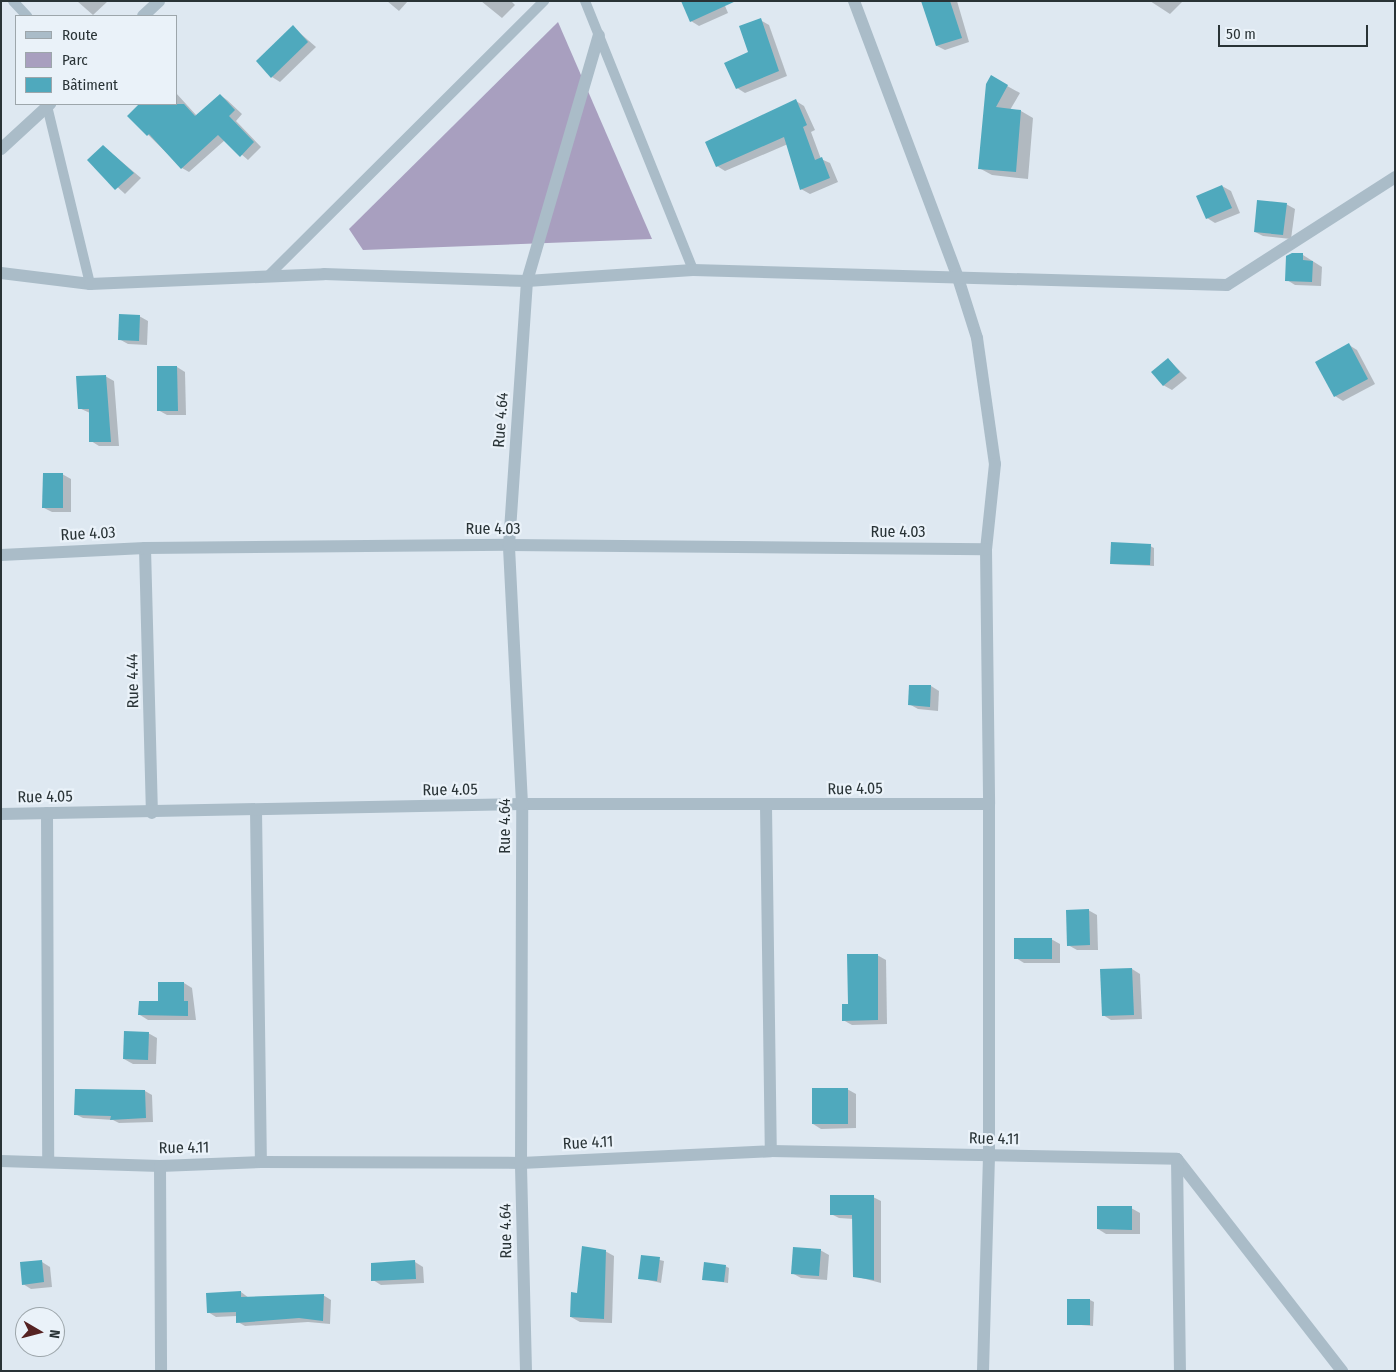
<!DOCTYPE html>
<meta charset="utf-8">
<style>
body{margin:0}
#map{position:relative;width:1396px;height:1372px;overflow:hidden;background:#dee8f1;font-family:"Fira Sans Condensed",sans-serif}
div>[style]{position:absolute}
.green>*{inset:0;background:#a89fbf}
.shadow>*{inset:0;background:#0003}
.building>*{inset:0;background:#4fa9bd}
.lane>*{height:10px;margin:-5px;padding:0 5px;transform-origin:5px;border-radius:5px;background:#aabcc8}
.street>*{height:12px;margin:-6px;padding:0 6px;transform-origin:6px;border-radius:6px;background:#aabcc8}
span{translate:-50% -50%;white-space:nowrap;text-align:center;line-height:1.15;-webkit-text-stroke:4.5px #eaf2f9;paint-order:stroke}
.street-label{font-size:16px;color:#293336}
.frame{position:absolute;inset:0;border:2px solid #293336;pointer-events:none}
.legend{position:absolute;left:15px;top:15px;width:162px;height:90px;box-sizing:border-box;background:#eaf2f9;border:1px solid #9da6ab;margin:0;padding:6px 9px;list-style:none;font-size:15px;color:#293336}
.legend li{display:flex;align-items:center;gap:10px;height:25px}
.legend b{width:25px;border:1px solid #9da6ab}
.north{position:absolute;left:15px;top:1307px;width:50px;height:50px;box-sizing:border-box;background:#eaf2f9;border:1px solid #9da6ab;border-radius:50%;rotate:98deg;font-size:14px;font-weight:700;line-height:20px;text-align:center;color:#293336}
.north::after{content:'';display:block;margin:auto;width:18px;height:22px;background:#522;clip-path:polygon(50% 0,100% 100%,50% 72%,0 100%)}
.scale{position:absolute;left:1218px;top:25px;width:150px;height:22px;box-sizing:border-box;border:2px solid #293336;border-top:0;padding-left:6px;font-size:15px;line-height:18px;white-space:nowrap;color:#293336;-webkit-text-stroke:4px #eaf2f9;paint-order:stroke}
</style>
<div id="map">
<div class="green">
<div style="clip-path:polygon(558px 22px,652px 239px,363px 250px,349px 229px)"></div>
</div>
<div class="shadow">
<div style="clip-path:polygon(77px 1px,108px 1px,93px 15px)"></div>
<div style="clip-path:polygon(387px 1px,408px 1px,399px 11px)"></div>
<div style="clip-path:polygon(481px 1px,511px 1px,515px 5px,502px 18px)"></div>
<div style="clip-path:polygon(723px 1px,728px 13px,699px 26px,691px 21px)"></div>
<div style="clip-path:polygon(922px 1px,957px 1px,969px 42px,945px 50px,937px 46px)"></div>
<div style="clip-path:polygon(1150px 1px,1183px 1px,1170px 14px)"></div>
<div style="clip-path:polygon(760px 20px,769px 25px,787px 76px,745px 93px,737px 88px)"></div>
<div style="clip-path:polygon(293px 27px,316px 47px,280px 82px,272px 77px)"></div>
<div style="clip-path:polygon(991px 77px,1020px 93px,1010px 110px,1021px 111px,1033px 118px,1028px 179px,992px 175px,979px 168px)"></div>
<div style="clip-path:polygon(176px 93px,197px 116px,220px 95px,227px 100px,242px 114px,236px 121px,261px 147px,248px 160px,225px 140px,189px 172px,182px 168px,129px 116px,141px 104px,176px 104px)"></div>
<div style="clip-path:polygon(796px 101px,804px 106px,815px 130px,811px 132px,821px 159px,830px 163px,838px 182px,810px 194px,801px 189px,788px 144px,725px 171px,717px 166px)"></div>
<div style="clip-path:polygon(103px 146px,141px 178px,125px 194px,88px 160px)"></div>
<div style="clip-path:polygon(1222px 186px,1231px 191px,1240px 213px,1215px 223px,1207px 218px)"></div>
<div style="clip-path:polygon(1286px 204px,1295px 209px,1291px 239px,1263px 236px,1255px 232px)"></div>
<div style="clip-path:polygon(1303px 255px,1322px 267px,1321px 286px,1295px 285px,1287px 280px,1288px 257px)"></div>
<div style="clip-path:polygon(139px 316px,148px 321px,147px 345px,128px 344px,119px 339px)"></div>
<div style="clip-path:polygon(1349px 345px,1357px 350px,1375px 384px,1343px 401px,1335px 396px)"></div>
<div style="clip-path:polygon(1168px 359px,1187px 378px,1172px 390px,1163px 385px)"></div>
<div style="clip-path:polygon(177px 367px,185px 372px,186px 415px,167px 415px,158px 410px)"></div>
<div style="clip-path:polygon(105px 376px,114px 381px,119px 446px,99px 446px,91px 441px,90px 413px,79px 408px)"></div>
<div style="clip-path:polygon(62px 474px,71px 479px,71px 512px,52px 512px,44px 508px)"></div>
<div style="clip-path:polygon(1150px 546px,1154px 548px,1154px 566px,1112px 564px)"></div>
<div style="clip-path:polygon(931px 686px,939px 691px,938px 711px,918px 709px,909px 704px)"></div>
<div style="clip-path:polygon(1088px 910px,1097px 915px,1098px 950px,1077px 950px,1068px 945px)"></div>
<div style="clip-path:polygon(1051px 939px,1060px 944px,1060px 963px,1024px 963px,1016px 958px)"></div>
<div style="clip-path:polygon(877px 955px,886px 960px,887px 1024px,852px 1025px,843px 1020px)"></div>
<div style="clip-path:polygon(1132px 969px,1140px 974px,1142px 1019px,1111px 1020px,1103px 1015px)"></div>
<div style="clip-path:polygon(184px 983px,192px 988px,196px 1020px,148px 1020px,140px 1015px)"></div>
<div style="clip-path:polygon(148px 1033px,157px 1038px,156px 1064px,133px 1064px,124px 1059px)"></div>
<div style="clip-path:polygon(847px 1089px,856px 1094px,856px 1128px,821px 1129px,813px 1124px)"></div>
<div style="clip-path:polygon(145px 1091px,152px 1095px,153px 1122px,119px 1123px,113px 1120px,83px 1118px,75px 1114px)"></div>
<div style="clip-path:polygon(873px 1197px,881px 1201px,881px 1283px,854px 1276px,854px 1219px,839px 1218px,831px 1214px)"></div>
<div style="clip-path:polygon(1131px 1208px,1140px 1213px,1140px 1234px,1106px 1234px,1098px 1229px)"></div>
<div style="clip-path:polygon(820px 1250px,829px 1255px,827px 1280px,801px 1278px,792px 1273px)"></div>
<div style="clip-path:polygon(605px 1251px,614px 1256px,612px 1323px,580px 1322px,571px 1317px,578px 1294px)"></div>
<div style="clip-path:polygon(642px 1256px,664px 1261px,661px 1283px,639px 1278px)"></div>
<div style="clip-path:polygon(42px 1262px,50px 1267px,52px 1287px,31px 1289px,23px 1284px)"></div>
<div style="clip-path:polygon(415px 1262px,423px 1267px,424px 1283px,381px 1285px,373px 1280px)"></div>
<div style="clip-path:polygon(725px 1266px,729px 1268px,728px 1283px,703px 1279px)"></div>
<div style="clip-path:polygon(241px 1292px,249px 1298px,323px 1295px,331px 1300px,330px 1324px,308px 1322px,245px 1326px,238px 1322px,237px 1316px,216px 1317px,208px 1312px)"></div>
<div style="clip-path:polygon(1090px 1300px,1094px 1302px,1093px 1326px,1069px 1324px)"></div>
</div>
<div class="building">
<div style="clip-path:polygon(681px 1px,736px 1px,690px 22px)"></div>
<div style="clip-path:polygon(921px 1px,950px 1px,962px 38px,936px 46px)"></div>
<div style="clip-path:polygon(761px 18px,779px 71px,736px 89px,724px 63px,748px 52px,739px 26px)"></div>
<div style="clip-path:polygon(293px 25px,308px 42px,271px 78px,256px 61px)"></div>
<div style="clip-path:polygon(991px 75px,1008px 85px,996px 107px,1021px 110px,1016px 172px,978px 169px,986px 84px)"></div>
<div style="clip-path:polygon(220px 94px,235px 110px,229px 116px,254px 142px,240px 157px,218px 135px,181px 169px,149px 134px,147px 136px,127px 116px,139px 104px,184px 104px,195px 116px)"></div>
<div style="clip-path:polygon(796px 99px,807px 125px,803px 127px,815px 160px,822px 157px,830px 178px,800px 190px,784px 137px,716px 167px,705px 142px)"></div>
<div style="clip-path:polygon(103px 145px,134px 173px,115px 190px,87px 160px)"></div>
<div style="clip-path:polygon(1222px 185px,1232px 208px,1206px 219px,1196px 196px)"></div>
<div style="clip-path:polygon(1257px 200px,1287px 203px,1283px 235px,1254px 232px)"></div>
<div style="clip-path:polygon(1292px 253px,1303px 253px,1303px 260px,1313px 261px,1312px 282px,1285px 281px,1286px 256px)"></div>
<div style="clip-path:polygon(119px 314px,140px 315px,139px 341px,118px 340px)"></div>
<div style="clip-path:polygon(1349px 343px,1368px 379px,1334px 397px,1315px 362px)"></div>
<div style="clip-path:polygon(1168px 358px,1180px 372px,1163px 386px,1151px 372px)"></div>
<div style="clip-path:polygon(157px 366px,177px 366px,178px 411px,157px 411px)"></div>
<div style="clip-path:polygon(106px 375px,111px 442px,89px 442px,89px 409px,78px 409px,76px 376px)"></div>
<div style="clip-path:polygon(43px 473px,63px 473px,63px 508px,42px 508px)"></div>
<div style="clip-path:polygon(1111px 542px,1151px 544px,1150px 565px,1110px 564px)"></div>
<div style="clip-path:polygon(909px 685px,931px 685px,930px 707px,908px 705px)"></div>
<div style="clip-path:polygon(1089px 909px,1090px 945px,1067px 946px,1066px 910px)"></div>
<div style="clip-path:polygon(1014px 938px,1052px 938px,1052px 959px,1014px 959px)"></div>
<div style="clip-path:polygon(847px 954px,878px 954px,878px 1020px,842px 1021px,842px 1004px,848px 1004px)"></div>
<div style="clip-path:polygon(1132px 968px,1134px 1015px,1102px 1016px,1100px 969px)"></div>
<div style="clip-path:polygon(158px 982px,184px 982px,184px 1001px,188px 1001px,188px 1016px,138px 1015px,139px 1001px,158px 1001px)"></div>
<div style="clip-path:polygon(124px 1031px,149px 1032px,148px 1060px,123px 1059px)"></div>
<div style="clip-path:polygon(812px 1088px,848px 1088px,848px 1124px,812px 1124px)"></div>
<div style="clip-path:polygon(75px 1089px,145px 1090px,146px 1118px,110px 1120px,111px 1116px,74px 1115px)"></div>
<div style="clip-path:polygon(830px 1195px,874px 1195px,874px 1280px,853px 1277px,852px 1215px,830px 1215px)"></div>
<div style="clip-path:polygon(1097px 1206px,1132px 1206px,1132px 1230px,1097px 1229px)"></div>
<div style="clip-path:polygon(582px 1246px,606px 1250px,604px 1319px,570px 1317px,571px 1292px,577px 1293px)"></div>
<div style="clip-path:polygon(793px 1247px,821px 1249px,819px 1276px,791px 1274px)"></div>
<div style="clip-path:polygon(641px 1255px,660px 1257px,657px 1281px,638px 1279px)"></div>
<div style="clip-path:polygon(42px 1260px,44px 1282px,22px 1285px,20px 1262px)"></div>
<div style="clip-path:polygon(415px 1260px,416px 1279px,371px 1281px,371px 1263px)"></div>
<div style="clip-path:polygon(704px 1262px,726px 1265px,724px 1282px,702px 1280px)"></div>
<div style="clip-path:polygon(241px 1291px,241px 1297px,324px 1294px,323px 1321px,299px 1318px,236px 1323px,236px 1312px,207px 1313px,206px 1293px)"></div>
<div style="clip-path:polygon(1067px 1299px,1090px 1299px,1090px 1325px,1067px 1325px)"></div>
</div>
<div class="lane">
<div style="left:13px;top:1px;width:21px;rotate:47deg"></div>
<div style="left:585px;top:1px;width:290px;rotate:68.1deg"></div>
<div style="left:47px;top:106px;width:183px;rotate:76.4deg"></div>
<div style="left:268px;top:276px;width:390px;rotate:-44.9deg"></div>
</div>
<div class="street">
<div style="left:854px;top:1px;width:296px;rotate:69.4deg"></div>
<div style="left:958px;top:278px;width:63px;rotate:72.4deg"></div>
<div style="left:977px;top:338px;width:127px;rotate:81.9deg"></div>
<div style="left:995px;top:464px;width:85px;rotate:96deg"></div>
<div style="left:986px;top:549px;width:255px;rotate:89.3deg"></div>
<div style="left:989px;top:804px;width:352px;rotate:90deg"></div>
<div style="left:989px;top:1156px;width:215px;rotate:91.6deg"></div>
<div style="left:143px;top:16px;width:22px;rotate:-43deg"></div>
<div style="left:1px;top:149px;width:67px;rotate:-42.6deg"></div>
<div style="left:1px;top:273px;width:90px;rotate:7deg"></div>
<div style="left:90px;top:284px;width:234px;rotate:-2.4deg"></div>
<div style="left:324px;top:274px;width:203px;rotate:2deg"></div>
<div style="left:527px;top:281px;width:166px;rotate:-3.8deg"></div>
<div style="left:693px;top:270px;width:534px;rotate:1.61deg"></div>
<div style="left:1227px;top:285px;width:200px;rotate:-32.7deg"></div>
<div style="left:145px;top:548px;width:265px;rotate:88.5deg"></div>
<div style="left:1px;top:555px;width:144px;rotate:-2.8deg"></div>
<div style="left:145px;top:548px;width:364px;rotate:-0.5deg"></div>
<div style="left:509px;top:545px;width:477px;rotate:0.5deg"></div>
<div style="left:766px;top:806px;width:345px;rotate:89.2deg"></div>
<div style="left:256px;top:810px;width:352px;rotate:89.2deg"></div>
<div style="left:47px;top:813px;width:348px;rotate:89.8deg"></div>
<div style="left:1px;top:814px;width:521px;rotate:-1.1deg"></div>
<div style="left:522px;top:804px;width:467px"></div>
<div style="left:1177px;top:1159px;width:269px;rotate:52.1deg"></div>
<div style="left:1177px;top:1159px;width:212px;rotate:89.2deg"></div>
<div style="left:1px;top:1161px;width:159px;rotate:1.8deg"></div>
<div style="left:160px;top:1166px;width:101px;rotate:-2.3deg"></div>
<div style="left:261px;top:1162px;width:260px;rotate:0.2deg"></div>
<div style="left:521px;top:1163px;width:250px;rotate:-2.7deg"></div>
<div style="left:771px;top:1151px;width:406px;rotate:1.1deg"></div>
<div style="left:160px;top:1166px;width:205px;rotate:89.7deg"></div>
<div style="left:526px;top:1371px;width:208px;rotate:-91.4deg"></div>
<div style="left:521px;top:1163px;width:359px;rotate:-89.8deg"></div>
<div style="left:522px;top:804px;width:259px;rotate:-92.9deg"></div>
<div style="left:509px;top:545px;width:265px;rotate:-86.1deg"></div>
<div style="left:527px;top:281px;width:256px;rotate:-73.7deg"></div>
</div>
<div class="street-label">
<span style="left:501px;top:420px;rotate:-86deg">Rue 4.64</span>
<span style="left:493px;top:529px">Rue 4.03</span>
<span style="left:898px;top:532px">Rue 4.03</span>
<span style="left:88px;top:534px;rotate:-3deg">Rue 4.03</span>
<span style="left:133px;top:681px;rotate:-91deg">Rue 4.44</span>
<span style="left:855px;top:789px;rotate:-1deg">Rue 4.05</span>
<span style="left:450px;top:790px;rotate:-1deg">Rue 4.05</span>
<span style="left:45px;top:797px;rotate:-1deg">Rue 4.05</span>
<span style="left:505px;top:826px;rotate:-90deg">Rue 4.64</span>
<span style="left:994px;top:1139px;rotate:1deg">Rue 4.11</span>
<span style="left:588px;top:1143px;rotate:-3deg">Rue 4.11</span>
<span style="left:184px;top:1148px;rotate:-1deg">Rue 4.11</span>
<span style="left:506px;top:1231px;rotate:-91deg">Rue 4.64</span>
</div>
<div class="frame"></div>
<ul class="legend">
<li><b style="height:6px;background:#aabcc8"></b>Route</li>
<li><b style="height:14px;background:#a89fbf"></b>Parc</li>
<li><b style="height:14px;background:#4fa9bd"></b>Bâtiment</li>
</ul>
<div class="north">N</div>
<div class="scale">50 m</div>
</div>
